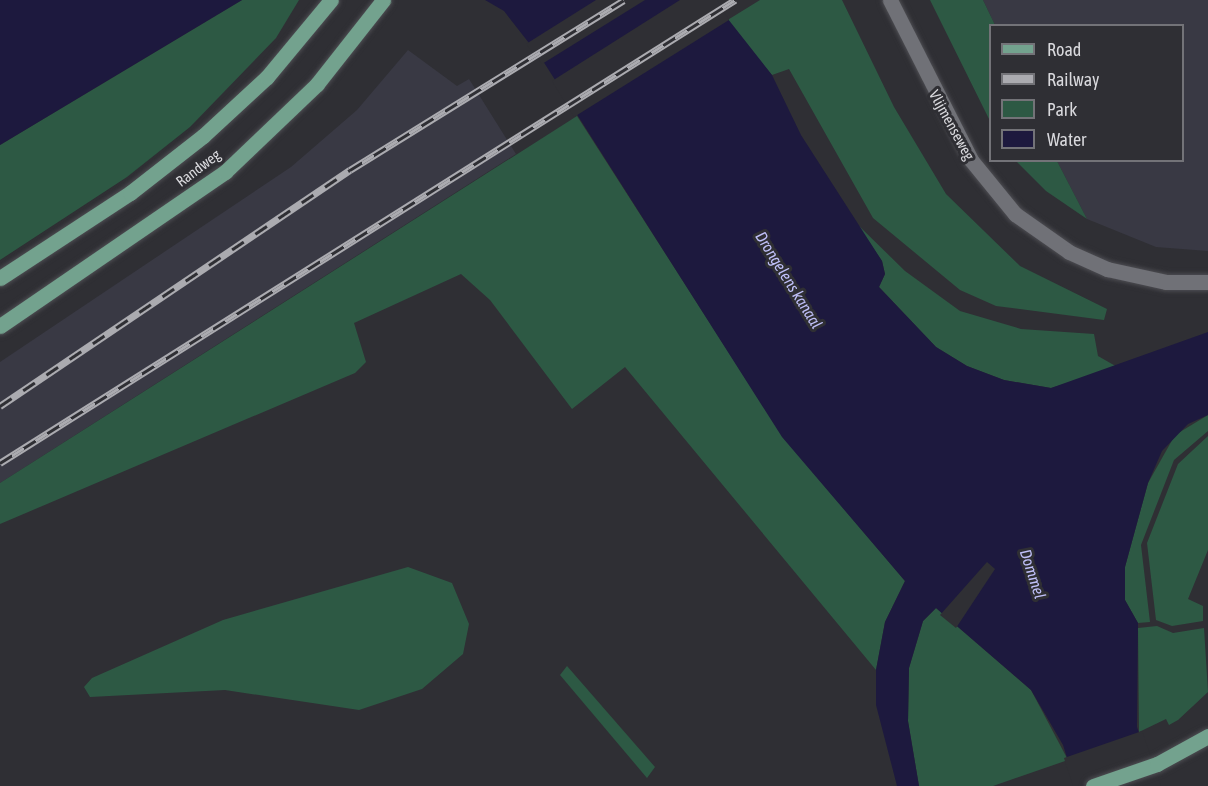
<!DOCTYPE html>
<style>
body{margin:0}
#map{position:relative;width:1208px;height:786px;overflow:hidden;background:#2f2f34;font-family:"Asap Condensed",sans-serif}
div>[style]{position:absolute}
.built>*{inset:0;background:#393944}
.green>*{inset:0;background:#2d5944}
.water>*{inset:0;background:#1d193e}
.pier>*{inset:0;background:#2f2f34}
.roads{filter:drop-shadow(0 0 2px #4d4d52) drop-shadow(0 0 2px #4d4d52)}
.minor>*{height:15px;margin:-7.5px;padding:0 7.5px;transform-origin:7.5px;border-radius:7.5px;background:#707177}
.major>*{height:15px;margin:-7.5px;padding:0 7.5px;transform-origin:7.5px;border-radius:7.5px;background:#73a28e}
.rail>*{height:7px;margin-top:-3.5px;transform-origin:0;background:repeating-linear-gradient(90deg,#2f2f34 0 14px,#ababb0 0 28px);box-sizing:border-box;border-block:2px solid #ababb0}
span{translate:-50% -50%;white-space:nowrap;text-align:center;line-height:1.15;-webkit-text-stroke:6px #2f2f34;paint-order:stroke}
.street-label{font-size:15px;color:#d9d9dd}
.water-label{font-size:16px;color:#c0c0f9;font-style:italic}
.legend{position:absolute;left:989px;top:24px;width:195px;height:138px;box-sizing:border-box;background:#2f2f34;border:2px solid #737378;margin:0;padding:8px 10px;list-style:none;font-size:18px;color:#d9d9dd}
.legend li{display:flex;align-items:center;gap:12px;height:30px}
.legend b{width:30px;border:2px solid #737378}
</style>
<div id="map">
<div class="built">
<div style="clip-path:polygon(983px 0,1208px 0,1208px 251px,1156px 247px,1087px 219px,1057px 161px,1182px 160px,1182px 26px,995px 25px)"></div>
<div style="clip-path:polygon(408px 50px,457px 86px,469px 79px,516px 154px,0 483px,0 362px,291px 167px,357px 110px)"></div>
</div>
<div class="green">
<div style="clip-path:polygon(242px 0,299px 0,276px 38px,190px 127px,127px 177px,0 260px,0 145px)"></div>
<div style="clip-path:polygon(760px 0,842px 0,894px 107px,946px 194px,1020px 266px,1107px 309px,1104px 320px,996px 306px,960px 290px,873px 218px,789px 69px,772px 75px,726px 21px)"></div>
<div style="clip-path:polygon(930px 0,983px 0,995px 25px,990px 26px,990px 121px)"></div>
<div style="clip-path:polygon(577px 116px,783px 437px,905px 581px,885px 622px,876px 670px,625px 367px,572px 409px,490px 300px,461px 274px,354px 323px,366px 362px,355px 373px,0 524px,0 483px)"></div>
<div style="clip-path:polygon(1016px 161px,1057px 161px,1087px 219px,1046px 191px)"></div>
<div style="clip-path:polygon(856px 223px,905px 271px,960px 311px,1021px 329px,1094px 334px,1098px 356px,1119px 368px,1051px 388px,1004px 380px,967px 366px,936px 347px,879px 287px,885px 274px,882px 261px)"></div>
<div style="clip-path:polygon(1208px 415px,1208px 431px,1174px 460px,1141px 545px,1150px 622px,1138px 623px,1125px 600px,1125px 567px,1148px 483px,1175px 435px)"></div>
<div style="clip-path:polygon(1208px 436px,1208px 550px,1188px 599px,1203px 606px,1203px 621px,1172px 626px,1156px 620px,1147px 543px,1178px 464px)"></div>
<div style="clip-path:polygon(408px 567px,452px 583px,469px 624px,463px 654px,422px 689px,359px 710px,225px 690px,90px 697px,84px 687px,92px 678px,223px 620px)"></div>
<div style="clip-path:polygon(936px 608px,1031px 690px,1068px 760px,993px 786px,919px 786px,908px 721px,909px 668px,923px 621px)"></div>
<div style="clip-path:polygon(1157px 626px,1173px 633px,1204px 628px,1208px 692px,1178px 720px,1169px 725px,1166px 719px,1139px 732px,1138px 628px)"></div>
<div style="clip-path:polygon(567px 666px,655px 767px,647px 778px,560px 675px)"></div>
</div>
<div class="water">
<div style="clip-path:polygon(0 0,242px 0,0 145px)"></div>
<div style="clip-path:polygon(485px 0,713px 0,772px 75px,801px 135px,882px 261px,885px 274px,879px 287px,936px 347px,967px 366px,1004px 380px,1051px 388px,1208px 332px,1208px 415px,1188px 424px,1162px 451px,1148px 483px,1125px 567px,1125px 600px,1138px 623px,1137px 727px,1158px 786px,1076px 786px,1063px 745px,1031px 690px,936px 608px,923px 621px,909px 668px,908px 721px,919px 786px,897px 786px,876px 705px,876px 670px,885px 622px,905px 581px,782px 437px,543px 61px,504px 11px)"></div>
</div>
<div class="pier">
<div style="clip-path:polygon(596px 0,645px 0,542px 64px,526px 44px)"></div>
<div style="clip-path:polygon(680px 0,717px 0,729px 20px,574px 117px,552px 81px)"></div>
<div style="clip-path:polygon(987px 562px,995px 569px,956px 628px,940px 615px)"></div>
<div style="clip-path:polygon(1142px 731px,1161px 786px,1073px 786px,1064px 758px)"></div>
</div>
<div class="roads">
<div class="minor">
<div style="left:890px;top:0;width:179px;rotate:63.1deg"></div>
<div style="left:971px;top:160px;width:70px;rotate:50.8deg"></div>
<div style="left:1015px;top:214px;width:66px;rotate:35.1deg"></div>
<div style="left:1069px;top:252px;width:42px;rotate:24.1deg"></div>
<div style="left:1107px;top:269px;width:60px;rotate:12.4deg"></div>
<div style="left:1166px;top:282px;width:42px"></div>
</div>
<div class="major">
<div style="left:0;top:278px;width:155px;rotate:-33.2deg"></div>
<div style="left:130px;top:193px;width:93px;rotate:-38deg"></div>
<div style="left:203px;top:136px;width:87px;rotate:-42.7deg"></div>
<div style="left:267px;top:77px;width:100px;rotate:-50.3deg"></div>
<div style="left:0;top:326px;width:273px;rotate:-34.4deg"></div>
<div style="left:225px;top:172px;width:127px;rotate:-43.7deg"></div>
<div style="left:317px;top:84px;width:107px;rotate:-51.8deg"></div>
<div style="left:1093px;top:786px;width:68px;rotate:-19deg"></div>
<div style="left:1157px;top:764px;width:58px;rotate:-28.8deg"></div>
</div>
</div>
<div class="rail">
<div style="left:0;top:406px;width:422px;rotate:-34deg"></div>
<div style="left:350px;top:170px;width:322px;rotate:-31.8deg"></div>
<div style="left:0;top:463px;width:869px;rotate:-32.21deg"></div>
</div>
<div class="street-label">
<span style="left:952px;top:125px;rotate:61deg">Vlijmenseweg</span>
<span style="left:198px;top:168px;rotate:-37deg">Randweg</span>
</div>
<div class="water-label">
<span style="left:789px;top:280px;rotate:58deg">Drongelens kanaal</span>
<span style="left:1033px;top:574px;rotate:72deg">Dommel</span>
</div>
<ul class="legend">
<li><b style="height:8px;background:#73a28e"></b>Road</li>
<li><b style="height:8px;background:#ababb0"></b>Railway</li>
<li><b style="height:16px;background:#2d5944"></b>Park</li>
<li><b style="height:16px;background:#1d193e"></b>Water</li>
</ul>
</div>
